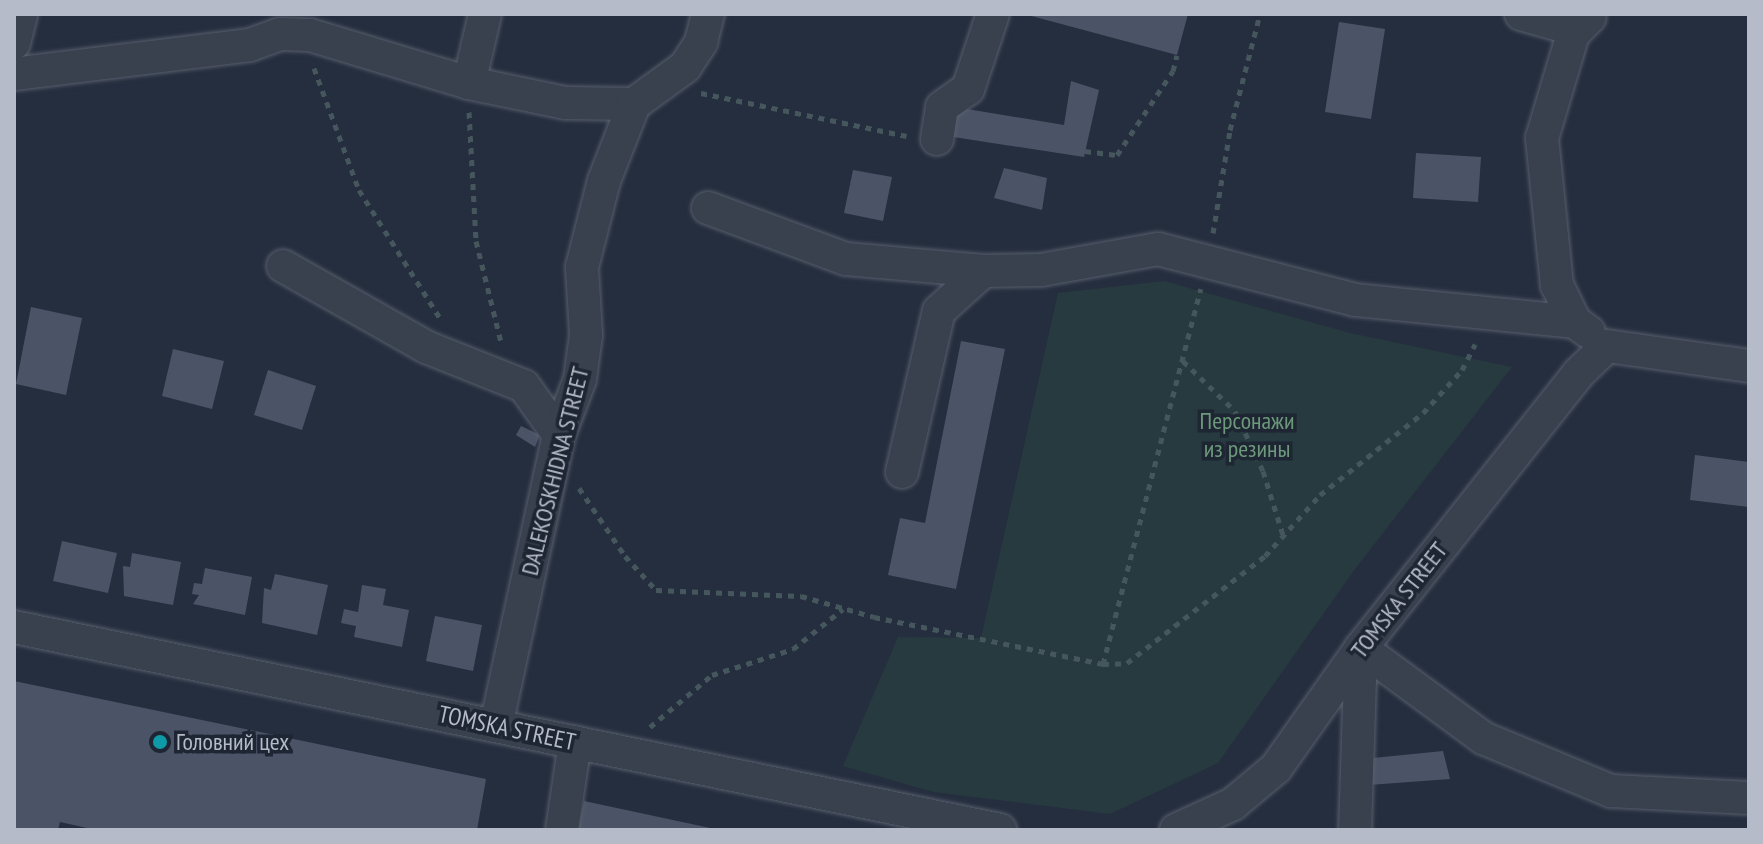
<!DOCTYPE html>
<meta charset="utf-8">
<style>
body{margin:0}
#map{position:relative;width:1763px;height:844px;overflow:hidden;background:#252e3e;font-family:"PT Sans Narrow",sans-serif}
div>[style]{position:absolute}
.green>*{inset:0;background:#273a3f}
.building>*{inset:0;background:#4b5467}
.path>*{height:5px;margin-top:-2.5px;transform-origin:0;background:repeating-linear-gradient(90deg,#45575c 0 6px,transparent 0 12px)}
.roads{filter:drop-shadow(0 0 2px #575e6c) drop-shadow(0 0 2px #575e6c)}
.minor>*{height:32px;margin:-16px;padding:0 16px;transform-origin:16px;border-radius:16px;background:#39404e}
.dots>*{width:22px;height:22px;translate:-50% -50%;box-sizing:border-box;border:4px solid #1e2533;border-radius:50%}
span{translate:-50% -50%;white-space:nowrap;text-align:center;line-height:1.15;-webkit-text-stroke:7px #1e2533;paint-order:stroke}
.park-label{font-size:24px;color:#6d997b}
.street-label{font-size:24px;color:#b5bbc9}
.poi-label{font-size:24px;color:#b5bbc9}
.left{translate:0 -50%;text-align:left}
.frame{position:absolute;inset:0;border:16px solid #b5bbc9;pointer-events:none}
</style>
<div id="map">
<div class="green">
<div style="clip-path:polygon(1164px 281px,1350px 333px,1512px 367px,1355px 569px,1218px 763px,1110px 814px,933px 792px,843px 766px,898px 637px,981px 638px,1058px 293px)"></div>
</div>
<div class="building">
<div style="clip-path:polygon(1024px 14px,1188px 14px,1177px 55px)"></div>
<div style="clip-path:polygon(1339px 22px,1385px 29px,1371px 119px,1325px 112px)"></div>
<div style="clip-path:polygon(1071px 81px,1099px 90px,1084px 157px,947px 136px,955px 107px,1064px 125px)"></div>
<div style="clip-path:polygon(1416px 153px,1481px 157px,1478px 202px,1413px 198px)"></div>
<div style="clip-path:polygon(1004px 168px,1047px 178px,1042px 210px,994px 198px)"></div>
<div style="clip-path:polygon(853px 170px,892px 177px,883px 221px,844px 213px)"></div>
<div style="clip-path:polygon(31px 307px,82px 318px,66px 395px,16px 384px)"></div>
<div style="clip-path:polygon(961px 341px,1005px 349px,956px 589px,888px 575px,900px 518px,925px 523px)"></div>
<div style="clip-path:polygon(173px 349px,224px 361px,212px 409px,162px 396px)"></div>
<div style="clip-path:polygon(268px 370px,316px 386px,302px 430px,254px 415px)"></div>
<div style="clip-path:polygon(521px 426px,540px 435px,535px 447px,516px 435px)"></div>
<div style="clip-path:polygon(1695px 455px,1749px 462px,1749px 507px,1690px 500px)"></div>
<div style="clip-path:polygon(62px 541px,117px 553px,108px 593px,53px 581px)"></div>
<div style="clip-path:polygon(132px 553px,181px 562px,173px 605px,124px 596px,123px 566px,130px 567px)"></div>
<div style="clip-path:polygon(205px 568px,252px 577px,245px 615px,193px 604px,199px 595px,192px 594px,194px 583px,202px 584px)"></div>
<div style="clip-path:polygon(275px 574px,328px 585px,317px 635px,262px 623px,264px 588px,271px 590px)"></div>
<div style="clip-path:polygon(362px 585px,386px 589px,383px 605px,409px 610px,402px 647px,354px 637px,356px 626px,341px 623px,344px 609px,358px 612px)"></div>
<div style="clip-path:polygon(435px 616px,482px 625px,473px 671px,426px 661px)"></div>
<div style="clip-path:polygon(14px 681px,486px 779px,477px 830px,96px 830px,60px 822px,58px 830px,14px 830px)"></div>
<div style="clip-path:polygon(1443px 751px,1450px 779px,1369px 785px,1363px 759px)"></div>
<div style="clip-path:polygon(584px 801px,715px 829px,715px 830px,578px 830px)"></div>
</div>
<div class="path">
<div style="left:314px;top:68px;width:130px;rotate:69.8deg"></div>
<div style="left:359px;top:190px;width:151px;rotate:57.7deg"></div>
<div style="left:701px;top:93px;width:210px;rotate:11.8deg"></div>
<div style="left:469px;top:112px;width:129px;rotate:86.9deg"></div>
<div style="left:476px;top:241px;width:104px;rotate:76.1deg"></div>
<div style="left:1085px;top:151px;width:32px;rotate:7deg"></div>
<div style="left:1117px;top:155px;width:101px;rotate:-56.3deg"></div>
<div style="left:1173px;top:71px;width:16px;rotate:-76deg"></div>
<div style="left:1213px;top:233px;width:104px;rotate:-80.6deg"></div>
<div style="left:1230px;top:130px;width:120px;rotate:-75.5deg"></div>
<div style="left:1183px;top:361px;width:72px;rotate:43.9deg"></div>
<div style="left:1235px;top:411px;width:66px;rotate:65deg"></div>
<div style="left:1263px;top:471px;width:67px;rotate:72.6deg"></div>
<div style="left:579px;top:488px;width:82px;rotate:55.9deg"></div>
<div style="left:625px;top:556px;width:46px;rotate:47.6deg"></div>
<div style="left:656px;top:590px;width:145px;rotate:2.4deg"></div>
<div style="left:801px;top:596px;width:76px;rotate:16deg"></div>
<div style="left:874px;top:617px;width:234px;rotate:11.6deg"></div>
<div style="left:1103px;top:664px;width:388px;rotate:-75.4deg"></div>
<div style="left:1103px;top:664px;width:24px;rotate:-2deg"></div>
<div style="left:1127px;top:663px;width:175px;rotate:-37.8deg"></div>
<div style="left:1265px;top:556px;width:82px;rotate:-48deg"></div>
<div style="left:1320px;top:495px;width:132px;rotate:-38.5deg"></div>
<div style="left:1423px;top:413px;width:58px;rotate:-47.8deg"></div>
<div style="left:1462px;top:370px;width:29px;rotate:-63deg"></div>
<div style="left:650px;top:727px;width:81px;rotate:-40deg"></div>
<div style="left:712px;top:675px;width:85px;rotate:-17.8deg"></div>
<div style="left:793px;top:649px;width:64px;rotate:-38.7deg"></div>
</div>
<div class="roads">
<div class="minor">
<div style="left:1521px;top:14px;width:58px;rotate:15.9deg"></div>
<div style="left:1577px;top:30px;width:18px;rotate:-45deg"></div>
<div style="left:1579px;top:14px;width:129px;rotate:106.6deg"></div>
<div style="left:1542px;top:138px;width:148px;rotate:84.2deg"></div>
<div style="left:1557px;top:285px;width:41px;rotate:64.1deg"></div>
<div style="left:1575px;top:322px;width:17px;rotate:36deg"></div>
<div style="left:14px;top:43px;width:30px;rotate:-76deg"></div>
<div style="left:14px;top:74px;width:238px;rotate:-7deg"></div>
<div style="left:250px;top:45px;width:32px;rotate:-20deg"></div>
<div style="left:280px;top:34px;width:30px;rotate:2deg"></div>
<div style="left:310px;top:35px;width:166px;rotate:16.8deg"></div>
<div style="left:469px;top:83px;width:99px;rotate:11.7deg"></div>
<div style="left:566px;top:103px;width:68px;rotate:0.8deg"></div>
<div style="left:469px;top:83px;width:71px;rotate:-76.9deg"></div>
<div style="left:937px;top:139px;width:32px;rotate:-81deg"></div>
<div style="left:942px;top:107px;width:32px;rotate:-35deg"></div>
<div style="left:968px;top:89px;width:79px;rotate:-71.6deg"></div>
<div style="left:708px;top:208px;width:147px;rotate:20.3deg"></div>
<div style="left:846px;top:259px;width:138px;rotate:5deg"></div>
<div style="left:283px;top:266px;width:164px;rotate:29.5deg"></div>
<div style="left:426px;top:347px;width:105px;rotate:21.7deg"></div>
<div style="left:524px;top:386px;width:60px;rotate:54.5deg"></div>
<div style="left:1607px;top:346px;width:143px;rotate:8deg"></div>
<div style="left:902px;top:472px;width:165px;rotate:-77.1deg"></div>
<div style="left:939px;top:311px;width:59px;rotate:-42.3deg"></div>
<div style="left:983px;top:271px;width:58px;rotate:-1deg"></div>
<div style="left:1041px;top:270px;width:119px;rotate:-10.2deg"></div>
<div style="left:1158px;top:249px;width:203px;rotate:14.5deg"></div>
<div style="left:1355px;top:300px;width:221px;rotate:5.7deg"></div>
<div style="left:14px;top:627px;width:1007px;rotate:11.63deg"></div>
<div style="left:1361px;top:648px;width:152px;rotate:36.4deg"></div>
<div style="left:1483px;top:738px;width:139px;rotate:22.5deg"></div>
<div style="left:1611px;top:791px;width:138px;rotate:2.9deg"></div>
<div style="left:496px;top:726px;width:298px;rotate:-77.8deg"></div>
<div style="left:559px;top:435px;width:60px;rotate:-69.4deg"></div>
<div style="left:580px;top:379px;width:44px;rotate:-82.2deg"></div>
<div style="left:586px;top:335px;width:68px;rotate:-93.4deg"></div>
<div style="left:582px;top:267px;width:89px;rotate:-75.7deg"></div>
<div style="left:604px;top:181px;width:83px;rotate:-68.7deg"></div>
<div style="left:634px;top:104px;width:63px;rotate:-36deg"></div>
<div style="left:685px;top:67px;width:30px;rotate:-57deg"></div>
<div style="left:701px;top:42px;width:29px;rotate:-76deg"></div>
<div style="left:562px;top:830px;width:89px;rotate:-81.6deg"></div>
<div style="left:1176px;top:830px;width:63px;rotate:-24.5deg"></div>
<div style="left:1233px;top:804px;width:56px;rotate:-39.9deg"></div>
<div style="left:1276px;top:768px;width:147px;rotate:-54.7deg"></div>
<div style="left:1361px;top:648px;width:350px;rotate:-51.6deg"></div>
<div style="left:1578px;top:374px;width:40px;rotate:-44deg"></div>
<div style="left:1355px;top:830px;width:182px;rotate:-88.1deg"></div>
</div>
</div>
<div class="dots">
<div style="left:160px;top:742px;background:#0f9aa8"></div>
</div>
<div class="park-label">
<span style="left:1247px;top:435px">Персонажи<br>из резины</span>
</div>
<div class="street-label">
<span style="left:555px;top:471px;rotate:-76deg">DALEKOSKHIDNA STREET</span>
<span style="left:1399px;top:600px;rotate:-52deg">TOMSKA STREET</span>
<span style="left:507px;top:728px;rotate:12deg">TOMSKA STREET</span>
</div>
<div class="poi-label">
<span class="left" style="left:176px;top:742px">Головний цех</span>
</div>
<div class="frame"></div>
</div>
